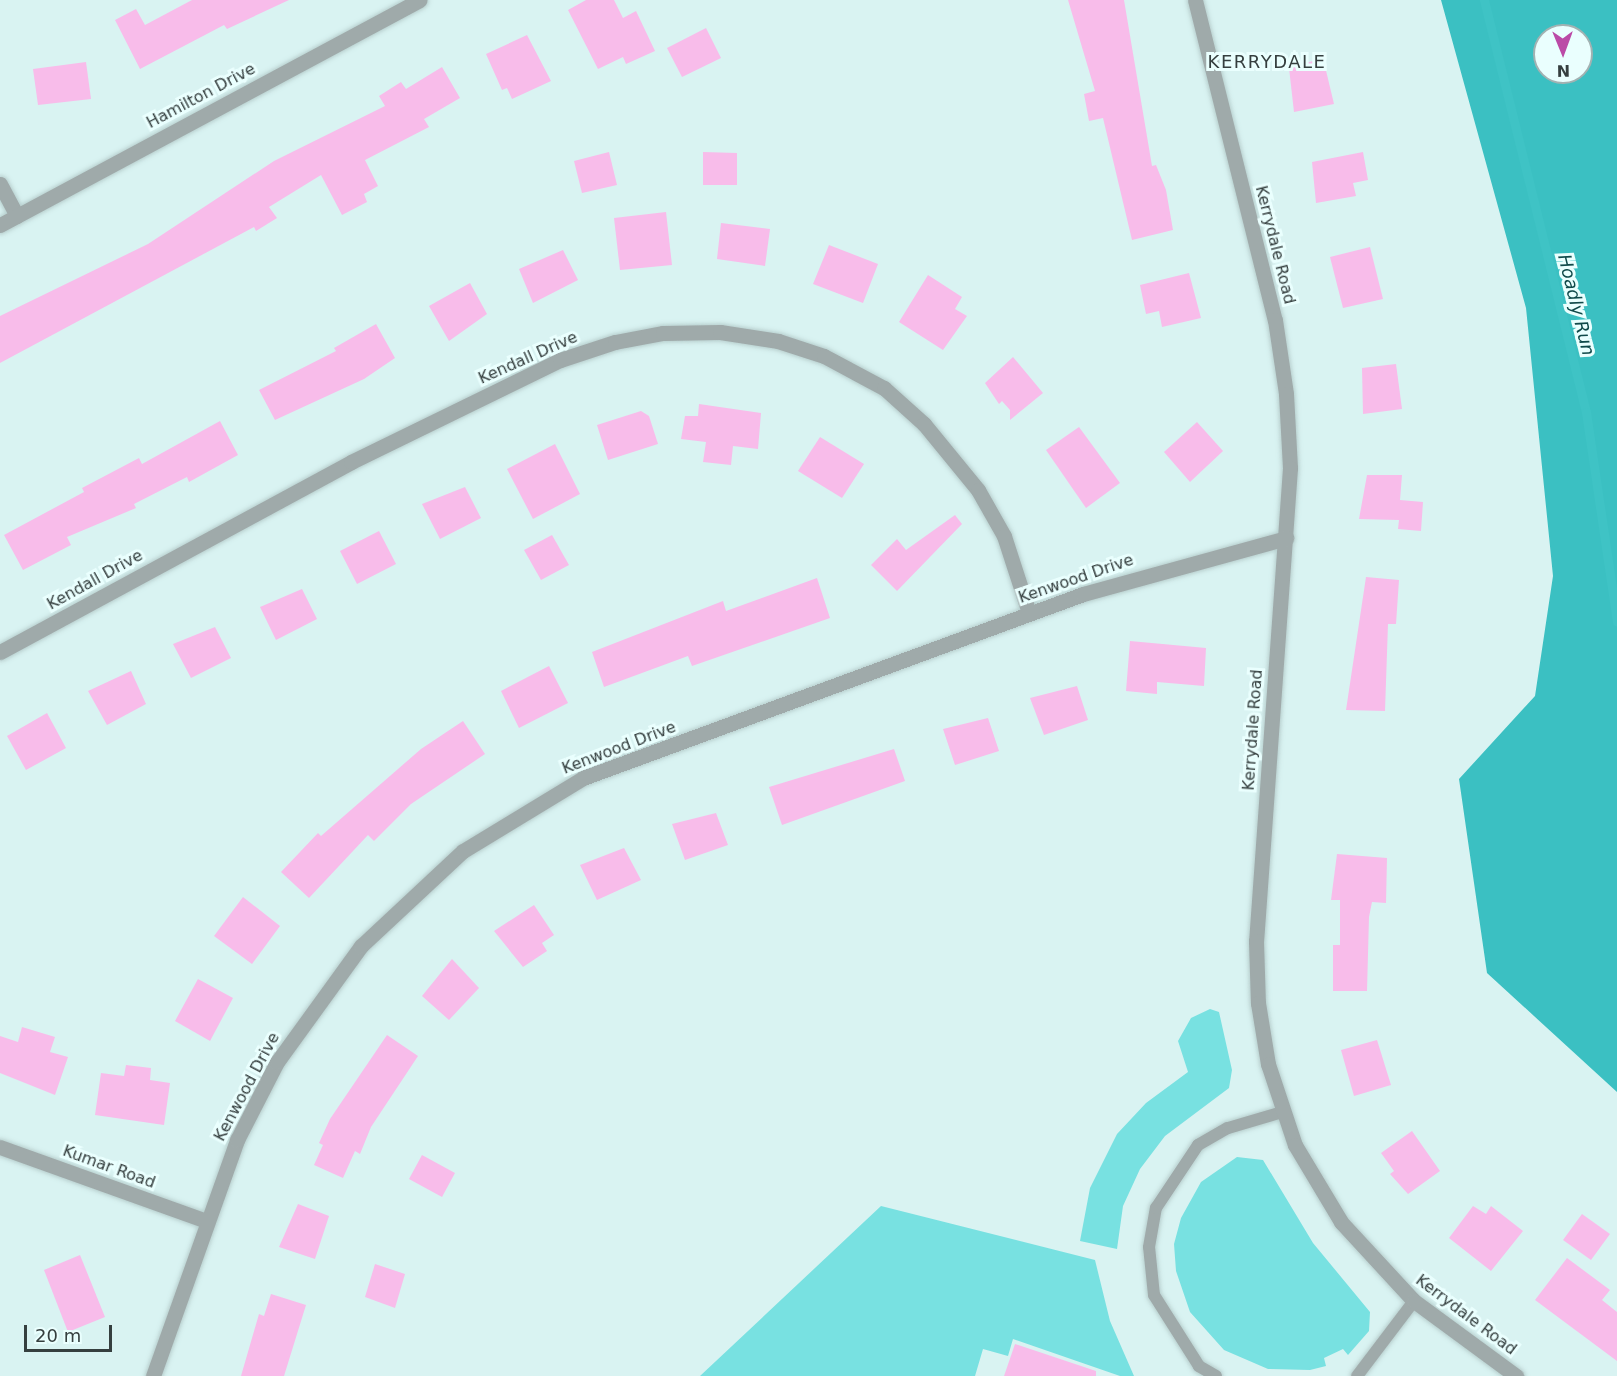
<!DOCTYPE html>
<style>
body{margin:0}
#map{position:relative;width:1617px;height:1376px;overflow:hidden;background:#d9f3f2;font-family:"DejaVu Sans",sans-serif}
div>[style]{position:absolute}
.green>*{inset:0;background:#78e1e1}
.forest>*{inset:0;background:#3bc0c2}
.stream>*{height:9px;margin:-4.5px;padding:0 4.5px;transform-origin:4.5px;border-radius:4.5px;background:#3fc3c5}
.building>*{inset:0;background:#f8bcea}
.roads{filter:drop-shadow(0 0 2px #b8cfce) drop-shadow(0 0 2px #b8cfce)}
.service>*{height:12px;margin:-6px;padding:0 6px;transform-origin:6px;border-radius:6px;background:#9faaaa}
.minor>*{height:15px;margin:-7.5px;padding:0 7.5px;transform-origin:7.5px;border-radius:7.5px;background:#9faaaa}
span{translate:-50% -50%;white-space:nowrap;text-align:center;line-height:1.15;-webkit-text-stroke:6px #eafffe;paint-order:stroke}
.street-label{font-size:16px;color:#353f3f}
.neighbourhood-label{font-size:18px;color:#353f3f;letter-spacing:1.5px}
.water-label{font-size:18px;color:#104a4a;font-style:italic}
.north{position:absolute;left:1533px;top:24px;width:60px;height:60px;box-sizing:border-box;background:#eafffe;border:2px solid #a2b2b2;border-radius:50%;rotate:179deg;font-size:16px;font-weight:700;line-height:24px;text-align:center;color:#353f3f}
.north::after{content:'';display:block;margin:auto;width:21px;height:27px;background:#bb4ba7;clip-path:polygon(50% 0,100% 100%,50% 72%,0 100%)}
.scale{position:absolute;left:24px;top:1325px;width:88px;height:27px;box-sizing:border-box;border:3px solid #353f3f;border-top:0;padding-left:8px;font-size:18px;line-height:21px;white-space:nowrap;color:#353f3f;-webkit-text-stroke:4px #eafffe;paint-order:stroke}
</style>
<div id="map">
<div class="green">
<div style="clip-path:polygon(1210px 1009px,1219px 1012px,1232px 1070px,1229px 1088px,1165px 1136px,1140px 1169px,1123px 1206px,1117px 1249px,1080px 1241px,1090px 1188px,1117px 1134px,1146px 1103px,1188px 1072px,1178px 1041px,1191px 1018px)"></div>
<div style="clip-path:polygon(1237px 1157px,1263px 1160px,1313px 1243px,1370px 1312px,1369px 1331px,1348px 1355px,1343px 1349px,1324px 1358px,1326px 1366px,1310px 1370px,1268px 1369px,1224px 1350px,1190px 1312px,1176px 1271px,1174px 1244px,1181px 1218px,1201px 1182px)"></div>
<div style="clip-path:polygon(881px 1206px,1095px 1260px,1110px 1321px,1134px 1376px,1120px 1376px,1013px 1339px,1008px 1356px,983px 1349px,975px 1376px,700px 1376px)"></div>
</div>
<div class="forest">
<div style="clip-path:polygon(evenodd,1441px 0,1617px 0,1617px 1092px,1487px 973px,1459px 779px,1535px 696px,1553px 576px,1526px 308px,1441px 0,1545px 36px,1581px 36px,1581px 72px,1545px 72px,1545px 36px)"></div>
</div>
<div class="stream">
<div style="left:1484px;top:0;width:424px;rotate:76.1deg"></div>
<div style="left:1586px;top:412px;width:212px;rotate:81.6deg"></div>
</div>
<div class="building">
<div style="clip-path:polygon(192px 0,289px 0,227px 29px,224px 25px,140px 69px,115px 20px,136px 9px,145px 25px)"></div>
<div style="clip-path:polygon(586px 0,614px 0,623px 18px,636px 11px,655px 51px,626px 64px,623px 57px,598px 69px,568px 10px)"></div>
<div style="clip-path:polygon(1068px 0,1124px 0,1152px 166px,1156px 165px,1166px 190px,1173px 230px,1132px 240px,1103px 118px,1089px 121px,1084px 94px,1095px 91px)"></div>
<div style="clip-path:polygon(706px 28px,721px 58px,682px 77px,667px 48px)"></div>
<div style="clip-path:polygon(527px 35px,551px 81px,512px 99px,507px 88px,502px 90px,486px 54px)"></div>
<div style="clip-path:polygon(1323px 58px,1334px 104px,1294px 112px,1289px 68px)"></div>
<div style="clip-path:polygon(86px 62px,91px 99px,38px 105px,33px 69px)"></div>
<div style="clip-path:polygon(442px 67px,460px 98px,424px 119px,429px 127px,365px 160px,378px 186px,364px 194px,367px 202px,342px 215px,321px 175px,269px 207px,277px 218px,256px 231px,254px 227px,0 363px,0 316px,148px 244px,274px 161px,385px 106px,379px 96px,401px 82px,406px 89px)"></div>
<div style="clip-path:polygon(609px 152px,617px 185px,582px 193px,574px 161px)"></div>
<div style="clip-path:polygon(703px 152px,737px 153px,737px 185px,703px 185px)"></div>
<div style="clip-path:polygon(1363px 152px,1368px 180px,1353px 183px,1356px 196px,1316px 203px,1312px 162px)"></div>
<div style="clip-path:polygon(666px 212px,672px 265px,620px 270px,614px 218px)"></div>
<div style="clip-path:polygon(721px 223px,770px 229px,765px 266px,717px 259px)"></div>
<div style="clip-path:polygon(829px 245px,878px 264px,863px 303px,813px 284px)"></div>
<div style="clip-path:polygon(1370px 247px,1383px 299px,1343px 308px,1330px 257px)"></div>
<div style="clip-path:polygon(563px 250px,578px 280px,533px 303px,519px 269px)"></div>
<div style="clip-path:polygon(1189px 273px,1201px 318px,1162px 327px,1159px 311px,1146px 314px,1140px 285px)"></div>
<div style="clip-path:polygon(928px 275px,962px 297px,955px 309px,967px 316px,943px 350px,899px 322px)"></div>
<div style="clip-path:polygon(470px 283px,487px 314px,449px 341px,429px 306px)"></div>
<div style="clip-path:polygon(376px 324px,395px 358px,364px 379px,275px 420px,259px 390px,336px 351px,334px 348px)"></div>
<div style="clip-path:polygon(1013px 357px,1043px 393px,1010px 420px,1010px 410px,1002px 401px,999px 404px,985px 383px)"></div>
<div style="clip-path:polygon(1396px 364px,1402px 409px,1363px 414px,1362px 368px)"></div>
<div style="clip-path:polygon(699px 404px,761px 413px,758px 449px,733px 446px,731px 465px,703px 462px,706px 442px,681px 439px,685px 416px,698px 416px)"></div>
<div style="clip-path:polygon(641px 411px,649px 416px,658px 444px,608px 460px,597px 425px)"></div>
<div style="clip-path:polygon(220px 421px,238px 455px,189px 482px,187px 477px,134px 504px,136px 508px,67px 537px,71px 545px,23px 570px,4px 535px,84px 492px,82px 488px,139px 458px,142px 464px)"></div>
<div style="clip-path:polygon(1197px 422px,1223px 451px,1190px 482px,1164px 452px)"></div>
<div style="clip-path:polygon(1079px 427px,1120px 483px,1086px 508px,1046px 450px)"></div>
<div style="clip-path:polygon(820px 437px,864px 464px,842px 498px,798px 471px)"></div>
<div style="clip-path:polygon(555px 444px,580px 494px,533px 519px,507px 469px)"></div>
<div style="clip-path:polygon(1367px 475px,1402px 475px,1400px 500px,1423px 502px,1421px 531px,1398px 529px,1399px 520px,1359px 519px)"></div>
<div style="clip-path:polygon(465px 487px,481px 518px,440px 539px,422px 504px)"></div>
<div style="clip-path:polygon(955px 515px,962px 524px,897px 591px,871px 565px,897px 539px,906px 550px)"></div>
<div style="clip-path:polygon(379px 531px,396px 564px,357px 584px,340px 551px)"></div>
<div style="clip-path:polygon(552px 535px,569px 565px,541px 580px,524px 550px)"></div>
<div style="clip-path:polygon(1366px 577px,1399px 580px,1396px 624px,1388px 624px,1385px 711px,1346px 710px)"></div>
<div style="clip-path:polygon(817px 578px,830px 618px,692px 666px,688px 656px,604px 687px,592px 652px,723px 601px,726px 611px)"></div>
<div style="clip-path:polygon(302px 589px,317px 619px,276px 640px,260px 607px)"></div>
<div style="clip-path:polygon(215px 627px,231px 658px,191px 678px,173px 644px)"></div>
<div style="clip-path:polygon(1130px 641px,1206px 648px,1204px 686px,1157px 682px,1157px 694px,1126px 691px)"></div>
<div style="clip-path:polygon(549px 666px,568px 703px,519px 728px,501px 691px)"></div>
<div style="clip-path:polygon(131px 671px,146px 704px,107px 725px,88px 691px)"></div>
<div style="clip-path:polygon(1077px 686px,1088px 720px,1044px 735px,1030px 698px)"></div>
<div style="clip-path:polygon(47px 713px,66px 748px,26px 770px,7px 736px)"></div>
<div style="clip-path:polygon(988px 718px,999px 751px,955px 765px,943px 729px)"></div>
<div style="clip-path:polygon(463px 721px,485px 754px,411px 804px,374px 841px,368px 835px,309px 898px,281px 872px,318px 833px,321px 836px,421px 749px)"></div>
<div style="clip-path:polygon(894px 749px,905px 781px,782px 825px,769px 787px)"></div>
<div style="clip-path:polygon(716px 813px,728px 845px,685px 860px,672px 824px)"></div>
<div style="clip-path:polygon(624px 848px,641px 880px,597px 900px,580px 865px)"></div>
<div style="clip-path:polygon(1337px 854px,1387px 858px,1386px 903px,1372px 902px,1369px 917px,1367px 991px,1333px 991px,1333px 945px,1340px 945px,1340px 900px,1331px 900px)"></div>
<div style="clip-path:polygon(243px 897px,280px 926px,252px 964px,214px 936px)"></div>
<div style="clip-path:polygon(534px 905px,554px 935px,542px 943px,547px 951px,523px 967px,494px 931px)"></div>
<div style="clip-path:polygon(452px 959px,479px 988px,449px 1020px,422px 996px)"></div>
<div style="clip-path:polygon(198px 979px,233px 998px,210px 1041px,175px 1021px)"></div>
<div style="clip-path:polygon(22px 1027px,55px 1037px,50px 1052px,68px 1057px,55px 1095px,0 1073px,0 1036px,18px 1042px)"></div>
<div style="clip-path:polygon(387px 1035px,418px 1056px,371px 1127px,360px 1154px,355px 1151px,343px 1178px,314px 1165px,323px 1145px,319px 1143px,330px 1119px)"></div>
<div style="clip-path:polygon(1377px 1040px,1391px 1085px,1354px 1096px,1341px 1050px)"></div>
<div style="clip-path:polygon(126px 1065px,151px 1068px,150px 1080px,170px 1083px,164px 1125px,95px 1115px,101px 1073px,124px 1076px)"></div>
<div style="clip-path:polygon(1412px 1131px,1440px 1171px,1408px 1194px,1390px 1174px,1394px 1171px,1381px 1153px)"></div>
<div style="clip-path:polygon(422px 1155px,455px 1173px,442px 1197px,409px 1179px)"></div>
<div style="clip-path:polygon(298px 1204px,329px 1216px,315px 1259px,279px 1247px)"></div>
<div style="clip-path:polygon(1473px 1206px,1486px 1214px,1491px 1206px,1523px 1231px,1491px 1271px,1449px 1238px)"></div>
<div style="clip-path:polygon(1582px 1214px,1610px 1234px,1591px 1260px,1563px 1240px)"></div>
<div style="clip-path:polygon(80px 1255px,105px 1317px,68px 1332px,44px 1270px)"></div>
<div style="clip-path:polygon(1567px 1258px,1610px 1290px,1602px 1300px,1617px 1312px,1617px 1361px,1535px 1300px)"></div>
<div style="clip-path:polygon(375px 1264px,405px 1274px,395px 1308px,365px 1297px)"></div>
<div style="clip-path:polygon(271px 1294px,306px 1305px,284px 1376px,241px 1376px,259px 1314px,264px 1316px)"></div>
<div style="clip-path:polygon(1015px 1344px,1096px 1371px,1096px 1376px,1004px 1376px)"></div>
</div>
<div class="roads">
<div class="service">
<div style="left:1216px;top:1376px;width:20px;rotate:-150deg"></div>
<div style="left:1199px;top:1366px;width:84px;rotate:-122.4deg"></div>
<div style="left:1154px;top:1295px;width:48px;rotate:-95.9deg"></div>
<div style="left:1149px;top:1247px;width:40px;rotate:-80deg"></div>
<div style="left:1156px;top:1208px;width:76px;rotate:-56.3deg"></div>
<div style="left:1198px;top:1145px;width:34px;rotate:-30deg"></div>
<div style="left:1228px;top:1128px;width:56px;rotate:-16.5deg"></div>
<div style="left:1357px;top:1376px;width:94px;rotate:-52.8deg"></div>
</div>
<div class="minor">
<div style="left:1195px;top:0;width:330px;rotate:76deg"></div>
<div style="left:1275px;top:320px;width:75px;rotate:81.5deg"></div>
<div style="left:1286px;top:394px;width:74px;rotate:86.9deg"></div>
<div style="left:1290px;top:468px;width:474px;rotate:94.1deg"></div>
<div style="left:1256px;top:941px;width:62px;rotate:88.2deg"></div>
<div style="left:1258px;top:1003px;width:62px;rotate:80.7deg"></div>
<div style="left:1268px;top:1064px;width:85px;rotate:71.6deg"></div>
<div style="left:1295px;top:1145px;width:90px;rotate:59.1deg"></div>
<div style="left:1341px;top:1222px;width:108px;rotate:47.3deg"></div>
<div style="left:1414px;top:1301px;width:127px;rotate:36.3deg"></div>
<div style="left:0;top:184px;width:36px;rotate:62deg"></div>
<div style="left:0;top:225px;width:476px;rotate:-28.2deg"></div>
<div style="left:0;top:652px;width:399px;rotate:-28.4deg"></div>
<div style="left:351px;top:462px;width:233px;rotate:-26deg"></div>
<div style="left:560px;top:360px;width:58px;rotate:-18.1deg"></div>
<div style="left:615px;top:342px;width:49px;rotate:-10.6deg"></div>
<div style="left:663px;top:333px;width:57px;rotate:-1deg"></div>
<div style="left:720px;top:332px;width:59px;rotate:8.8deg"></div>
<div style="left:778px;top:341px;width:48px;rotate:18.1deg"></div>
<div style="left:824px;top:356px;width:68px;rotate:28.1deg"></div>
<div style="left:884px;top:388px;width:54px;rotate:42deg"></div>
<div style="left:924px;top:424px;width:85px;rotate:50.7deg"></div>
<div style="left:978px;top:490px;width:53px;rotate:60.5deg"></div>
<div style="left:1004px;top:536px;width:81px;rotate:72deg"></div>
<div style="left:0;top:1147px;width:220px;rotate:19.7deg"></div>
<div style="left:153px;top:1376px;width:251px;rotate:-70.4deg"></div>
<div style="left:237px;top:1140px;width:88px;rotate:-62.9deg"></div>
<div style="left:277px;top:1062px;width:143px;rotate:-54.1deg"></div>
<div style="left:361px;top:946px;width:139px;rotate:-43deg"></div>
<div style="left:463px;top:851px;width:140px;rotate:-31.3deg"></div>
<div style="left:583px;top:778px;width:533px;rotate:-20.2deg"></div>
<div style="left:1083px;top:594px;width:211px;rotate:-15.4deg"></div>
</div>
</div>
<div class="street-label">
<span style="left:201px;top:96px;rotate:-28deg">Hamilton Drive</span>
<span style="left:1275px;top:245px;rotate:76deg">Kerrydale Road</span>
<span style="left:528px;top:358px;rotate:-24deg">Kendall Drive</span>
<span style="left:1076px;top:579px;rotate:-19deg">Kenwood Drive</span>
<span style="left:95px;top:580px;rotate:-29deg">Kendall Drive</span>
<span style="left:1253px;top:730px;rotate:-86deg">Kerrydale Road</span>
<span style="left:619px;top:748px;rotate:-21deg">Kenwood Drive</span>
<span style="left:247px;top:1087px;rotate:-62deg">Kenwood Drive</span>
<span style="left:109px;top:1167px;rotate:20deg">Kumar Road</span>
<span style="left:1466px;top:1315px;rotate:37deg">Kerrydale Road</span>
</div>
<div class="neighbourhood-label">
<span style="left:1267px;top:62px">KERRYDALE</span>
</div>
<div class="water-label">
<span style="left:1576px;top:305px;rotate:76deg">Hoadly Run</span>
</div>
<div class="north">N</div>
<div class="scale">20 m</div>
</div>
